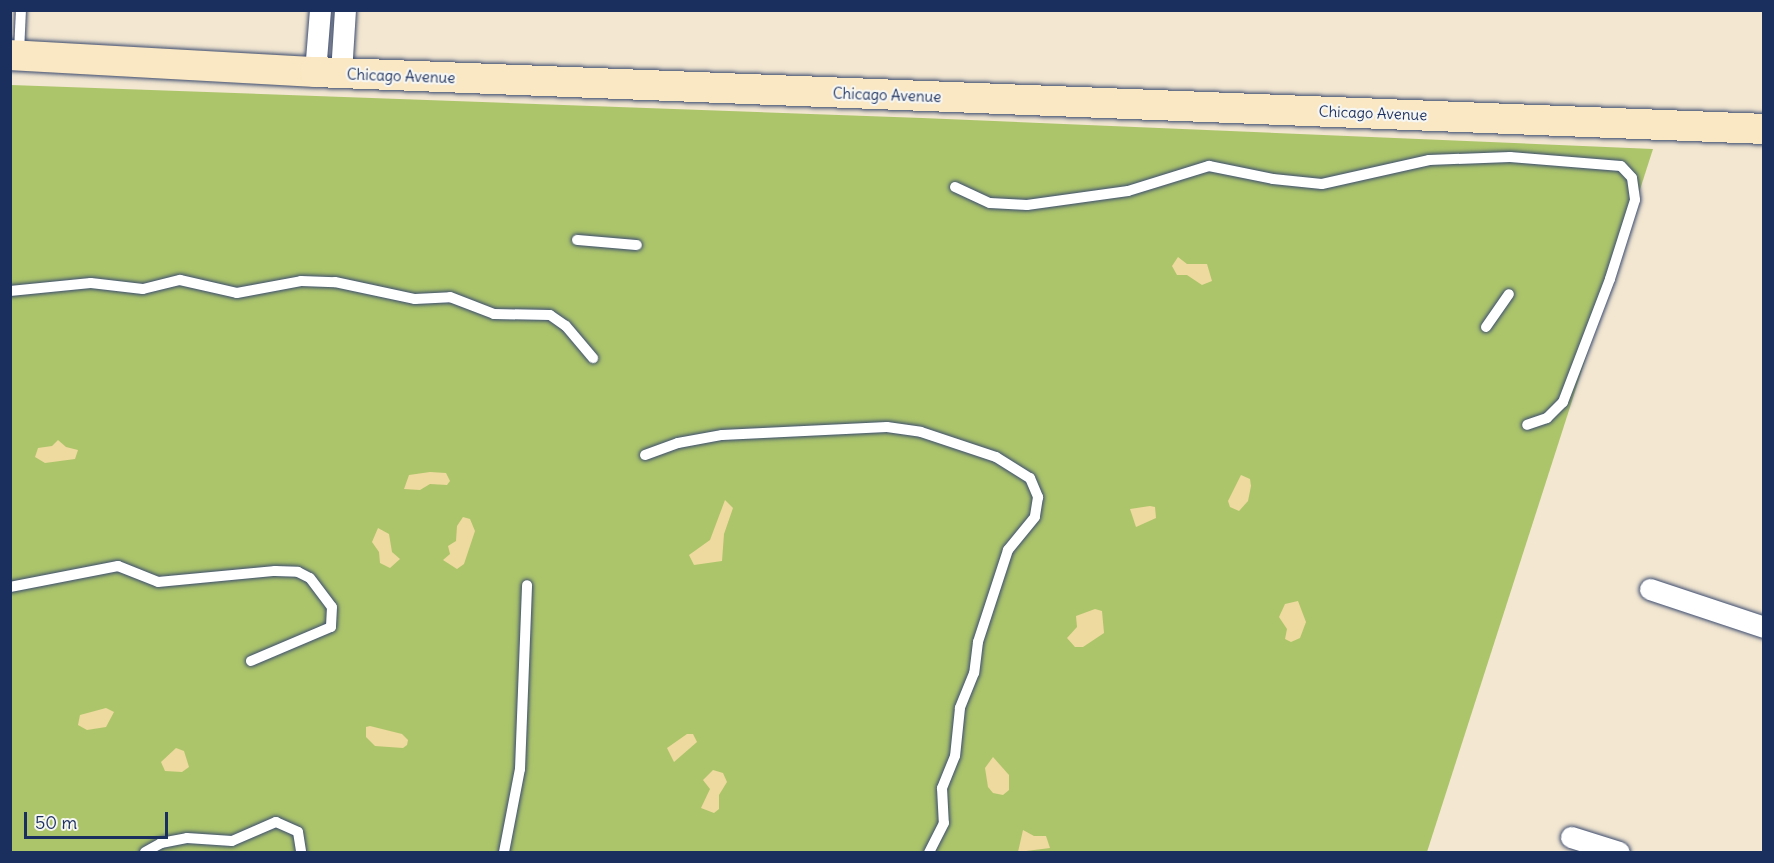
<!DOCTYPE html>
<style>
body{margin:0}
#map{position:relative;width:1774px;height:863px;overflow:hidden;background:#f3e7d1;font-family:Delius,sans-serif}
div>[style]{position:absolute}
.green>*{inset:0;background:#acc56b}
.sand>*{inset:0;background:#eeda9e}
.roads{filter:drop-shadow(0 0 2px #3b4b6f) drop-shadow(0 0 2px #3b4b6f)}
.service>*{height:10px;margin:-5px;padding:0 5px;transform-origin:5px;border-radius:5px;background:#fff}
.minor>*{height:21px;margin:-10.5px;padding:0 10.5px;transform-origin:10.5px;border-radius:10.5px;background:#fff}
.secondary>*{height:30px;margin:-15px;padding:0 15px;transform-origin:15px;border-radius:15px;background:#fae7c3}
span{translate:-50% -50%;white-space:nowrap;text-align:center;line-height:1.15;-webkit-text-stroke:4.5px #f6f6f2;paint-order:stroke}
.street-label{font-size:15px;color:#1b2f5e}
.frame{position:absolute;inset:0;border:12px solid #1b2f5e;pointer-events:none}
.scale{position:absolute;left:24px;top:812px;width:144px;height:27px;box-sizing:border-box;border:3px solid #1b2f5e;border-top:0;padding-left:8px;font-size:18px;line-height:21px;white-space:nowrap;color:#1b2f5e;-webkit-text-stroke:4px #f6f6f2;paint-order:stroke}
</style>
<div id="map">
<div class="green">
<div style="clip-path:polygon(11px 85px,922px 118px,1653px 149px,1427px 852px,11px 852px)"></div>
</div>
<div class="sand">
<div style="clip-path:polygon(1178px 257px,1187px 264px,1207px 264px,1212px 281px,1202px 285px,1187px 275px,1177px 275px,1172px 266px)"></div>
<div style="clip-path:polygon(58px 440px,66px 447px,78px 450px,75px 459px,45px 463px,35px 457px,38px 448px,52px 446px)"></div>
<div style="clip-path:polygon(430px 472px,446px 473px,450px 481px,447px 485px,430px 484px,420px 490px,404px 489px,409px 475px)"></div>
<div style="clip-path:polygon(1241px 475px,1250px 479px,1251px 486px,1248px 501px,1239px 511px,1230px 507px,1228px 501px)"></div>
<div style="clip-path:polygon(725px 500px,733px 508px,724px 534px,722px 561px,694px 565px,689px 555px,710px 540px)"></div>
<div style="clip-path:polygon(1150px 506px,1155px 507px,1156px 518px,1136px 527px,1130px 509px)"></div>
<div style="clip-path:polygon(463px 517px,470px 519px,475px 531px,464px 564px,457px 569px,443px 560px,450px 554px,448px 546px,456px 541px,457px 526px)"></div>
<div style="clip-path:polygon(378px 528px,389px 534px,392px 552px,400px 559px,390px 568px,380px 563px,379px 552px,372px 542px)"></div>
<div style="clip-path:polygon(1298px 601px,1306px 622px,1300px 638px,1291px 642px,1285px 639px,1287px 629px,1279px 617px,1285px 604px)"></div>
<div style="clip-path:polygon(1095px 609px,1102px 611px,1104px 633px,1083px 647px,1075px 647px,1067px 638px,1077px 627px,1076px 616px)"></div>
<div style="clip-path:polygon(106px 708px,114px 712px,106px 727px,87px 730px,78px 725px,80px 715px)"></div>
<div style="clip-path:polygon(370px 726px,402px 734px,408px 740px,407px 745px,403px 748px,375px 746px,366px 737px,366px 727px)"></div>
<div style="clip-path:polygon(687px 734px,693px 734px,697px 742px,674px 762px,667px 748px)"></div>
<div style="clip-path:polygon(176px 748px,184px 751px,189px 767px,182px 772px,165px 771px,161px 762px)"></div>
<div style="clip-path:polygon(993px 757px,1009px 775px,1009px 790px,1003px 795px,993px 793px,988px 787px,985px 768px)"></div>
<div style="clip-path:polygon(713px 770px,723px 773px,727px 782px,719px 795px,719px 809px,714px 813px,701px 808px,710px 789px,703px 780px)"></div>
<div style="clip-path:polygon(1023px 830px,1034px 836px,1046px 836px,1050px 848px,1018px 852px)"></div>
</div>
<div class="roads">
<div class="service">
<div style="left:19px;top:52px;width:42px;rotate:-87.3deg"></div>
<div style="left:955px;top:187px;width:38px;rotate:25deg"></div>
<div style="left:990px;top:203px;width:37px;rotate:3deg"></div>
<div style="left:1027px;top:205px;width:102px;rotate:-7.9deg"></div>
<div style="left:1128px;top:191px;width:85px;rotate:-17.2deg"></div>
<div style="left:1209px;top:166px;width:65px;rotate:11.5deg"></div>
<div style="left:1273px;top:179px;width:49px;rotate:5.8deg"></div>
<div style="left:1322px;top:184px;width:110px;rotate:-12.6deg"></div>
<div style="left:1429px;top:160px;width:81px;rotate:-2.1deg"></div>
<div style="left:1510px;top:157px;width:111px;rotate:4.6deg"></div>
<div style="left:1621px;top:166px;width:16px;rotate:47deg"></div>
<div style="left:1632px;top:178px;width:22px;rotate:82deg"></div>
<div style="left:1635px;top:200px;width:83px;rotate:107.6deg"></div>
<div style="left:1610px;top:279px;width:132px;rotate:110.9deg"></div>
<div style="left:1563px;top:402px;width:23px;rotate:135deg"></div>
<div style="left:1547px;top:418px;width:21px;rotate:161deg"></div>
<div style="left:577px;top:240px;width:60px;rotate:4.8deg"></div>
<div style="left:10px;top:291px;width:81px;rotate:-5.6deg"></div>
<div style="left:91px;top:283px;width:52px;rotate:6.6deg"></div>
<div style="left:143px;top:289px;width:38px;rotate:-14deg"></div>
<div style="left:180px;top:280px;width:58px;rotate:12.8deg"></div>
<div style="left:237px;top:293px;width:65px;rotate:-10.6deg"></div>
<div style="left:301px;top:281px;width:34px;rotate:2deg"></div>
<div style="left:335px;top:282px;width:82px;rotate:12deg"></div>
<div style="left:415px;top:299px;width:35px;rotate:-3deg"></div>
<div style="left:450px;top:297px;width:47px;rotate:21.1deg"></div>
<div style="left:494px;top:314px;width:56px;rotate:1deg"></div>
<div style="left:550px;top:315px;width:19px;rotate:35deg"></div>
<div style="left:566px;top:326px;width:42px;rotate:49.8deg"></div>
<div style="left:1486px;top:327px;width:40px;rotate:-55.1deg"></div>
<div style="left:645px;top:455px;width:35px;rotate:-20deg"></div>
<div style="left:678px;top:443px;width:45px;rotate:-10.3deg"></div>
<div style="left:722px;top:435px;width:165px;rotate:-2.8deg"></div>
<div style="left:887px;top:427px;width:34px;rotate:8deg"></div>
<div style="left:921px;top:432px;width:79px;rotate:18.4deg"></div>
<div style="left:996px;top:457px;width:40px;rotate:32deg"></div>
<div style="left:1030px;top:478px;width:21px;rotate:67deg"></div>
<div style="left:1038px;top:497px;width:20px;rotate:99deg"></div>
<div style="left:1035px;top:517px;width:43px;rotate:129.3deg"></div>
<div style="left:1008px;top:550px;width:97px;rotate:108.1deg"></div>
<div style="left:978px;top:642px;width:31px;rotate:97deg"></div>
<div style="left:974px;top:673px;width:38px;rotate:112deg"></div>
<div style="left:960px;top:708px;width:48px;rotate:95.9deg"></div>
<div style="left:955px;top:756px;width:35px;rotate:112deg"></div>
<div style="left:942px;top:788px;width:35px;rotate:87deg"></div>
<div style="left:944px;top:823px;width:33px;rotate:117deg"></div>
<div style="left:10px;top:587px;width:110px;rotate:-11deg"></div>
<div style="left:118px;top:566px;width:43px;rotate:21.8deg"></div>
<div style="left:158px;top:582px;width:118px;rotate:-5.4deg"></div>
<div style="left:275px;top:571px;width:23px;rotate:2deg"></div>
<div style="left:298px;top:572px;width:13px;rotate:27deg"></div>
<div style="left:310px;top:578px;width:36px;rotate:53deg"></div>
<div style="left:332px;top:607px;width:20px;rotate:93deg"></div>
<div style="left:331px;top:627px;width:87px;rotate:157deg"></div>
<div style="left:145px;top:852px;width:18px;rotate:-29deg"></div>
<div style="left:161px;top:843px;width:26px;rotate:-11deg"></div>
<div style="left:187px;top:838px;width:45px;rotate:3.8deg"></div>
<div style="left:232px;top:841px;width:48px;rotate:-23.4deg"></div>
<div style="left:276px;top:822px;width:24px;rotate:24deg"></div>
<div style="left:298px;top:832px;width:20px;rotate:81deg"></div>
<div style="left:504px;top:852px;width:85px;rotate:-79.1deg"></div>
<div style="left:520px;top:769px;width:184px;rotate:-87.8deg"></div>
</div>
<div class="minor">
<div style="left:315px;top:72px;width:62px;rotate:-85.4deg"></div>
<div style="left:341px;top:73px;width:63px;rotate:-86.4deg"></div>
<div style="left:1650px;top:589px;width:120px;rotate:18.4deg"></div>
<div style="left:1571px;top:837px;width:50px;rotate:17.4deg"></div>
</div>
<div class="secondary">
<div style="left:10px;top:55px;width:305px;rotate:3.2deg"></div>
<div style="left:315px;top:72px;width:1450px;rotate:2.25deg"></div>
</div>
</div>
<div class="street-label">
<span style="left:401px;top:76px;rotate:2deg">Chicago Avenue</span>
<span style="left:887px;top:95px;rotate:2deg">Chicago Avenue</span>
<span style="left:1373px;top:113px;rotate:2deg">Chicago Avenue</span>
</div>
<div class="frame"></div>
<div class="scale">50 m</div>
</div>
